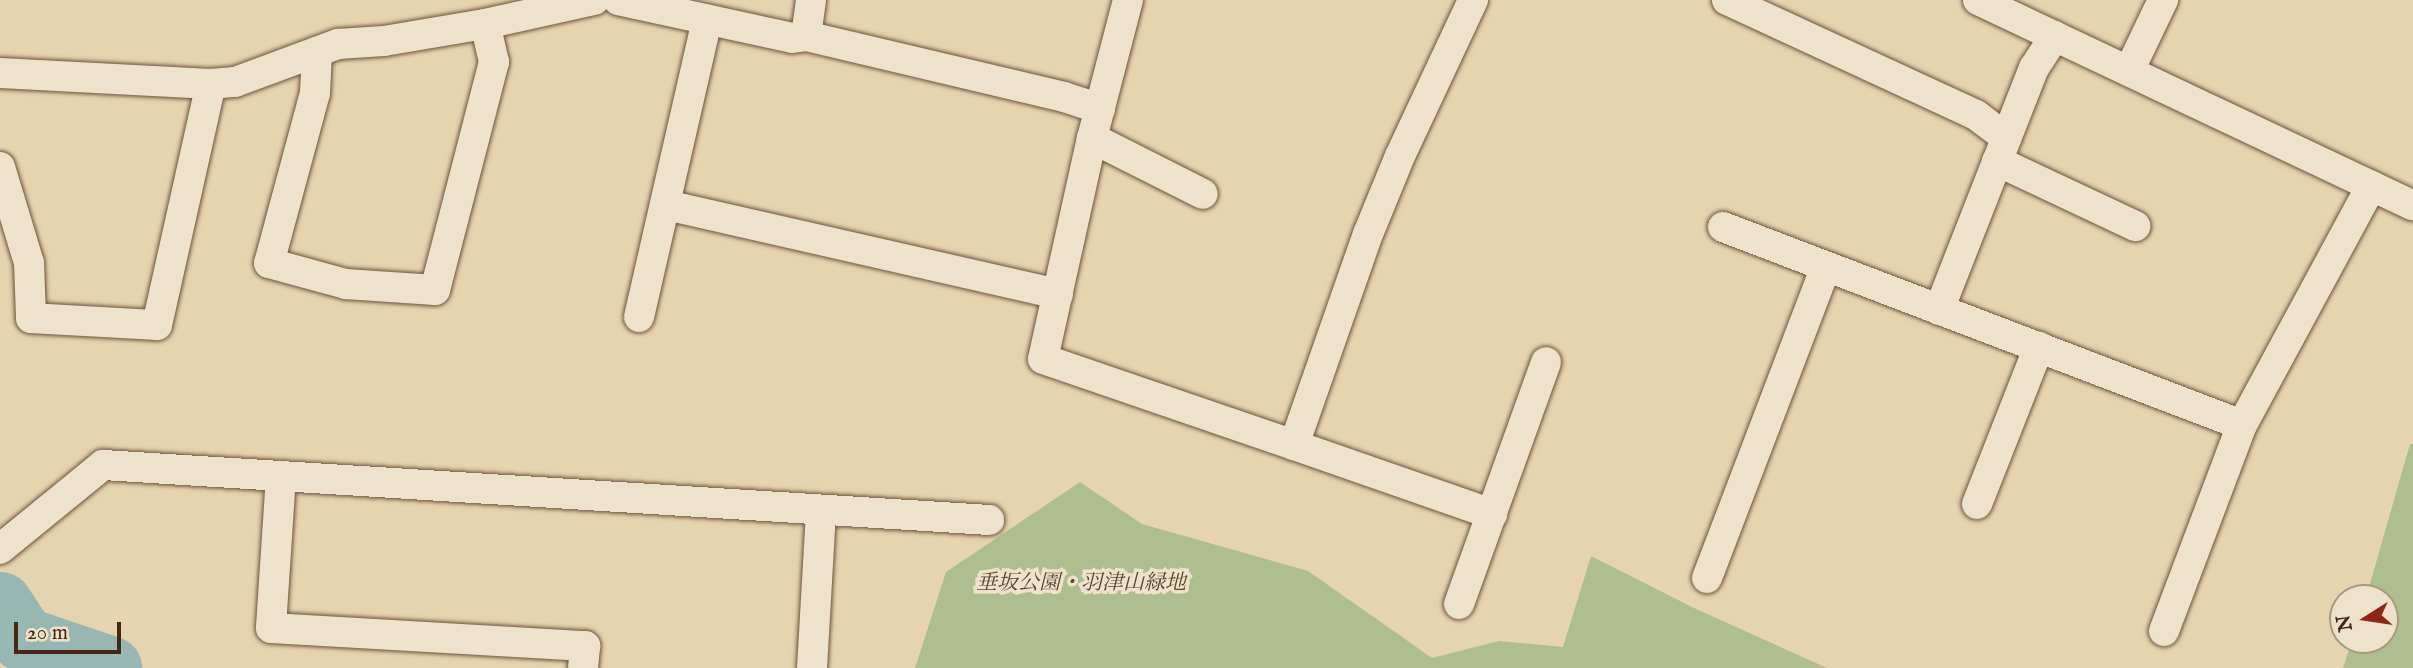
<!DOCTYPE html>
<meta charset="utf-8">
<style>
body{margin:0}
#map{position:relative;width:2413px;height:668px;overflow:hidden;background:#e6d3b0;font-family:"IM FELL English","Noto Serif JP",serif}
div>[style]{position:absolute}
.green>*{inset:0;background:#afbe90}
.river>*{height:65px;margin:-32.5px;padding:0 32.5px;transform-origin:32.5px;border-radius:32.5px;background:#98b6b2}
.roads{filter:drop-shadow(0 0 2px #6f523b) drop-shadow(0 0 2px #6f523b)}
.street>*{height:30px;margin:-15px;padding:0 15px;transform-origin:15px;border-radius:15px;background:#efe2cc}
span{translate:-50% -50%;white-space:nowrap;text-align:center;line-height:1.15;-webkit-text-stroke:7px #efe2cc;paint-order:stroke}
.park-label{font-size:21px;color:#5c452d;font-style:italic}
.north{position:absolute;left:2329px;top:584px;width:70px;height:70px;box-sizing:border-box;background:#efe2cc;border:2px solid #ac9782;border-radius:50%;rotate:258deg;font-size:19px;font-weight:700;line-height:28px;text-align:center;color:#472714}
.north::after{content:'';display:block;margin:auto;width:24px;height:32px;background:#8f2418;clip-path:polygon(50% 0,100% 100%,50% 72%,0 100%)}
.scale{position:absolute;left:14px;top:622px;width:107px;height:32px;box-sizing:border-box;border:4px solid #472714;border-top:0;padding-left:9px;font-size:21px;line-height:24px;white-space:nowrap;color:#472714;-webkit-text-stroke:5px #efe2cc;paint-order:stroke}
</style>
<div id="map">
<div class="green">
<div style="clip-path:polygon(2410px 444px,2413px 444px,2413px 668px,2343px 668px,2352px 640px,2385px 640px,2385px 598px,2366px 598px)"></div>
<div style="clip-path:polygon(1080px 482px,1142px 524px,1308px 571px,1432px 658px,1499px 641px,1563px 647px,1591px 556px,1694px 608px,1827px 668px,915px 668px,946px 572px)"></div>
</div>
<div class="river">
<div style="left:0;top:604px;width:42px;rotate:56.7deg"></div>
<div style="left:23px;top:639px;width:91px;rotate:18.6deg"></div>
</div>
<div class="roads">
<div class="street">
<div style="left:618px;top:0;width:178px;rotate:12.3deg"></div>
<div style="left:792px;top:38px;width:14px;rotate:-8deg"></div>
<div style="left:806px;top:36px;width:265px;rotate:13.3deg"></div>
<div style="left:1064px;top:97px;width:38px;rotate:18deg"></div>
<div style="left:1128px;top:0;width:143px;rotate:104.6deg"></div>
<div style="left:1092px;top:138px;width:226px;rotate:102.5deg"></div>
<div style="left:1043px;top:359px;width:265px;rotate:18.9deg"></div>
<div style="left:1294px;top:445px;width:224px;rotate:-70.7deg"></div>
<div style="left:1368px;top:234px;width:84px;rotate:-67.7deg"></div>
<div style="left:1400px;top:156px;width:172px;rotate:-64.9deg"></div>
<div style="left:1727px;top:0;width:274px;rotate:24.8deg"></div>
<div style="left:1976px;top:115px;width:38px;rotate:37deg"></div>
<div style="left:1978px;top:0;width:481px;rotate:25.3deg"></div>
<div style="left:806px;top:36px;width:36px;rotate:-82deg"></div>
<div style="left:317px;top:52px;width:41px;rotate:92.8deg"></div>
<div style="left:315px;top:93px;width:176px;rotate:105.1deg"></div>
<div style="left:269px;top:263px;width:80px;rotate:15.3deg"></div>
<div style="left:346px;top:284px;width:89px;rotate:3.9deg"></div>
<div style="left:435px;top:290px;width:236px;rotate:-75.5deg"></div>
<div style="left:494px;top:62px;width:39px;rotate:-103deg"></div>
<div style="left:2129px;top:71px;width:79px;rotate:-64.4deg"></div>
<div style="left:0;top:73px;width:211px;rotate:3deg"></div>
<div style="left:211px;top:84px;width:24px;rotate:-5deg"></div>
<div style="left:235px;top:82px;width:110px;rotate:-20.3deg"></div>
<div style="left:338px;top:44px;width:46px;rotate:-3.7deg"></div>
<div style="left:384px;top:41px;width:102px;rotate:-9.6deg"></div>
<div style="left:485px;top:24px;width:112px;rotate:-12.4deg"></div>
<div style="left:1092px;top:138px;width:124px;rotate:26.8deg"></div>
<div style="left:1997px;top:161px;width:153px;rotate:25.2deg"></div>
<div style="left:0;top:167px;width:100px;rotate:73.2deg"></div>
<div style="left:29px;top:263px;width:55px;rotate:87.9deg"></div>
<div style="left:31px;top:318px;width:126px;rotate:3.2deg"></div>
<div style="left:157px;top:325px;width:247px;rotate:-77.4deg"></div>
<div style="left:666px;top:205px;width:402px;rotate:12.8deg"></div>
<div style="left:1723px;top:227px;width:555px;rotate:20.88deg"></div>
<div style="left:1939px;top:310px;width:260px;rotate:-68.6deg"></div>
<div style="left:2034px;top:68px;width:38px;rotate:-57deg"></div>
<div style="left:639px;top:317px;width:305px;rotate:-77.1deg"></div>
<div style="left:1294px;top:445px;width:210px;rotate:19.2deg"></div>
<div style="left:281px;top:476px;width:152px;rotate:93.8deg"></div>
<div style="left:271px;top:628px;width:315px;rotate:3.3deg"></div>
<div style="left:585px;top:646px;width:22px;rotate:95deg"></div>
<div style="left:1977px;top:504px;width:169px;rotate:-68.5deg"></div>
<div style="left:0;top:549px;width:133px;rotate:-39.2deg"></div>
<div style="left:103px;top:465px;width:888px;rotate:3.55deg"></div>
<div style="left:1707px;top:578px;width:333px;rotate:-69.1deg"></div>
<div style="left:1459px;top:604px;width:257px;rotate:-70.2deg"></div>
<div style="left:2164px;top:631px;width:220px;rotate:-69.3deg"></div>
<div style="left:2242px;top:425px;width:272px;rotate:-61.6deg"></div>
<div style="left:812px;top:668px;width:158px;rotate:-86.7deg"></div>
</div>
</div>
<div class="park-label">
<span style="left:1081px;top:584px">垂坂公園・羽津山緑地</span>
</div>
<div class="north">N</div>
<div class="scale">20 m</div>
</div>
